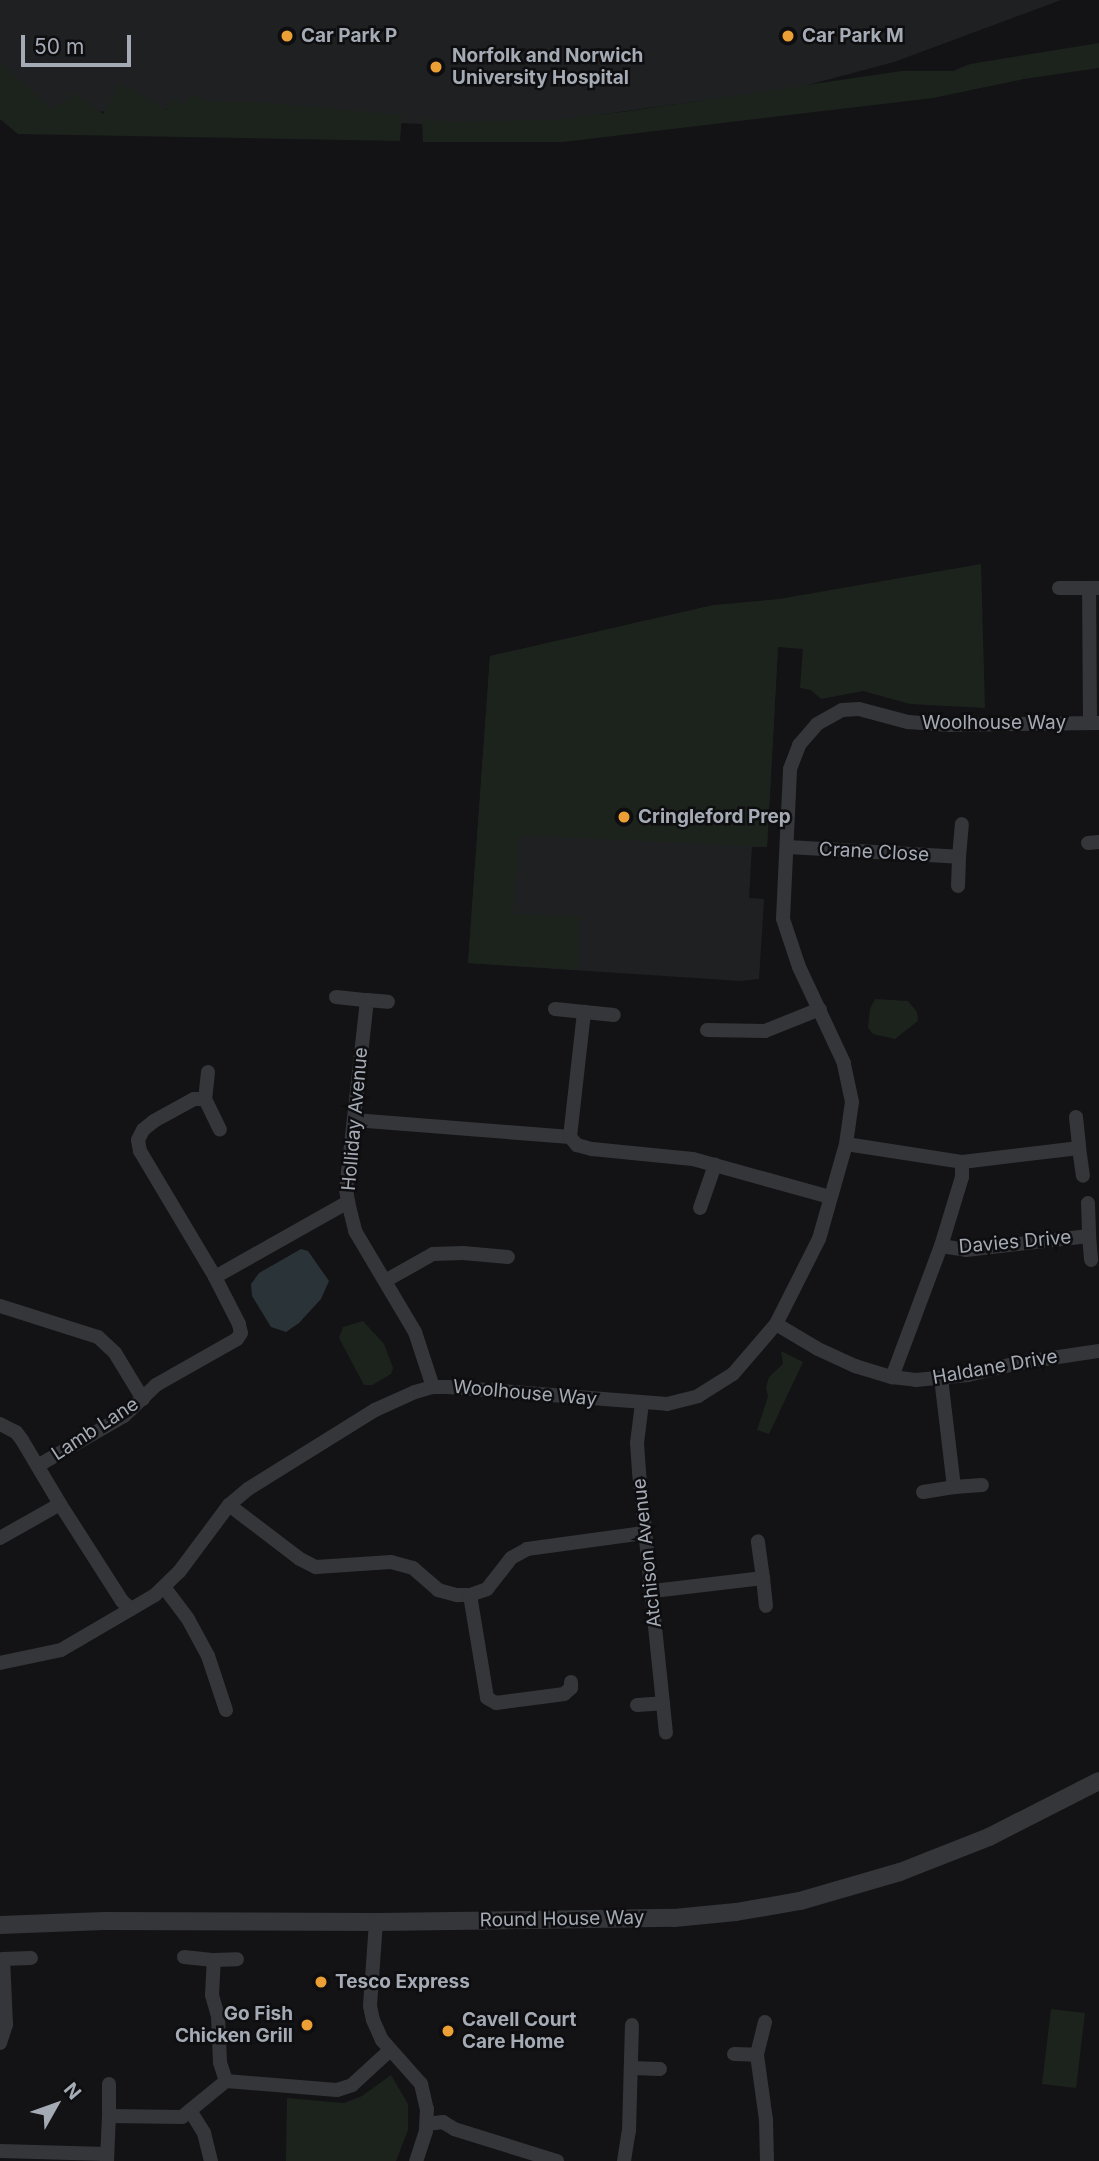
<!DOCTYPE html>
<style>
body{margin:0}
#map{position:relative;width:1099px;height:2161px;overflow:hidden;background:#131315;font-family:Inter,sans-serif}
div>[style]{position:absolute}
.built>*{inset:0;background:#1f2022}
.green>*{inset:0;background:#1c231c}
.water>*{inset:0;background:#2a3338}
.minor>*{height:14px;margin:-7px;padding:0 7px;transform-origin:7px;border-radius:7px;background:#34363a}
.tertiary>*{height:18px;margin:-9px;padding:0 9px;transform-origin:9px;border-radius:9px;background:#34363a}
.dots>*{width:19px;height:19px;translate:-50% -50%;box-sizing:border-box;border:4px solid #0e0e10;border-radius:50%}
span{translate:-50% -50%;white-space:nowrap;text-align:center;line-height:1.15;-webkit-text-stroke:5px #0e0e10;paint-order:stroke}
.poi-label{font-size:19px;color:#a5abb5;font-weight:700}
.left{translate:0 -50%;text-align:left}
.right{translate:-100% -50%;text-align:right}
.street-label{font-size:19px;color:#a5abb5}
.north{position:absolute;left:21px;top:2070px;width:70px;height:70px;-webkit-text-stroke:5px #0e0e10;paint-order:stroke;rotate:50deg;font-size:19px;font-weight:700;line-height:28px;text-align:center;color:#a5abb5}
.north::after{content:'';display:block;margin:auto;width:24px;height:32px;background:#a5abb5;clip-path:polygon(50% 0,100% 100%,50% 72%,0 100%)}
.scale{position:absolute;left:21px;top:35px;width:110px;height:32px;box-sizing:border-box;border:4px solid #a5abb5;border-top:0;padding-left:9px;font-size:21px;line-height:24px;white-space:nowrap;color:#a5abb5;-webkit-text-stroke:5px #0e0e10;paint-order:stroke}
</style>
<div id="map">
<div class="built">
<div style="clip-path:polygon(0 0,1061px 0,894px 62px,800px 87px,505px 128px,360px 121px,234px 110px,149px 109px,37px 115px,0 73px)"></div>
<div style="clip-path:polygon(714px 605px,778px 647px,767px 847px,752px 847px,749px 898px,764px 899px,759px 979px,741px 981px,468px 963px,490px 656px)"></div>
</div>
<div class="green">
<div style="clip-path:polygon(1099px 43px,1099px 68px,1024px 79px,933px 98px,563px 142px,423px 142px,422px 118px,448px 122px,551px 120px,623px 112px,902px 71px,953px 71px,970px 64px)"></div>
<div style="clip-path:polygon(0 63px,51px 108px,64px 103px,74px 92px,103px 114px,120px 83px,167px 110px,172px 99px,187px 105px,191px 96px,214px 102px,257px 102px,402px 115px,400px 141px,18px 134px,0 119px)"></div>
<div style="clip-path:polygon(981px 564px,985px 708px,910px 704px,863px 691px,821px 699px,811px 690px,800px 688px,803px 649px,778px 647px,767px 847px,519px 835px,513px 914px,580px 917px,578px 970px,468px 963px,490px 656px,714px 605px,779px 599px)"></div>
<div style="clip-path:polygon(875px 999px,908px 1001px,917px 1012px,918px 1021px,895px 1039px,873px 1034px,868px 1028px,870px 1009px)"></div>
<div style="clip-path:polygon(363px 1321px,384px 1344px,393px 1368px,391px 1374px,372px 1385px,364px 1385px,339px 1338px,343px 1327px)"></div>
<div style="clip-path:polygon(781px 1351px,803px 1362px,769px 1434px,757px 1430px,768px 1397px,766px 1387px,769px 1377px,783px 1364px)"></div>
<div style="clip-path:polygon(1051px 2009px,1085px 2013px,1076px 2088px,1042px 2084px)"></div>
<div style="clip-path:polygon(391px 2075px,408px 2104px,408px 2130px,396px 2161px,286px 2161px,287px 2098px,344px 2103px,362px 2096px)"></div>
</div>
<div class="water">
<div style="clip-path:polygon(301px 1249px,308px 1251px,329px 1281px,321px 1299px,299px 1323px,286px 1332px,271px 1327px,252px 1296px,251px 1284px,259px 1273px)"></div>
</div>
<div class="minor">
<div style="left:1059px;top:588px;width:30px"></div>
<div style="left:1090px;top:723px;width:135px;rotate:-90.4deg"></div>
<div style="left:1089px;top:588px;width:10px"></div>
<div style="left:1088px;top:843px;width:11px;rotate:-5deg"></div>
<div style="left:788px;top:847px;width:171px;rotate:3.3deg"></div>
<div style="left:959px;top:857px;width:33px;rotate:-85deg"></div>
<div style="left:958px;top:886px;width:29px;rotate:-88deg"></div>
<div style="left:336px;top:997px;width:31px;rotate:6deg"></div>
<div style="left:367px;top:1000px;width:190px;rotate:96.3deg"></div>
<div style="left:346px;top:1189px;width:13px;rotate:81deg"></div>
<div style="left:348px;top:1202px;width:30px;rotate:76deg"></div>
<div style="left:355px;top:1231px;width:117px;rotate:59.3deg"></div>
<div style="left:415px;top:1332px;width:58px;rotate:71.9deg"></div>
<div style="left:367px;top:1000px;width:21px;rotate:5deg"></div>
<div style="left:555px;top:1009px;width:59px;rotate:5.8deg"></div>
<div style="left:707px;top:1030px;width:58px;rotate:1deg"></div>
<div style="left:765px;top:1031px;width:59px;rotate:-21.8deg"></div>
<div style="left:208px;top:1072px;width:27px;rotate:96deg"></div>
<div style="left:205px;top:1099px;width:11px;rotate:180deg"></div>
<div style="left:194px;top:1099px;width:46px;rotate:151.2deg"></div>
<div style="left:154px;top:1121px;width:14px;rotate:141deg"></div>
<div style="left:143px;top:1130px;width:11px;rotate:117deg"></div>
<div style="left:138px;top:1140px;width:11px;rotate:80deg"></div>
<div style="left:140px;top:1151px;width:147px;rotate:59.2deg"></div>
<div style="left:215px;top:1277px;width:153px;rotate:-29.4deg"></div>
<div style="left:205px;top:1099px;width:34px;rotate:64deg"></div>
<div style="left:1076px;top:1117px;width:31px;rotate:84deg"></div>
<div style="left:354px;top:1120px;width:217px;rotate:4.5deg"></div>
<div style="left:570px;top:1137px;width:11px;rotate:49deg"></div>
<div style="left:577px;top:1145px;width:16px;rotate:15deg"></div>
<div style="left:592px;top:1149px;width:101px;rotate:5.7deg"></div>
<div style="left:693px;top:1159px;width:142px;rotate:15.5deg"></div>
<div style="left:570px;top:1137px;width:126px;rotate:-83.6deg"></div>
<div style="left:846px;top:1144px;width:117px;rotate:8.8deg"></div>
<div style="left:962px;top:1162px;width:15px;rotate:90deg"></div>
<div style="left:962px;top:1177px;width:72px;rotate:106.9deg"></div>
<div style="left:941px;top:1246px;width:140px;rotate:110.5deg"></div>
<div style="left:962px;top:1162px;width:118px;rotate:-6.8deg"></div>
<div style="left:1079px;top:1148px;width:28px;rotate:82deg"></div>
<div style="left:1088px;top:1203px;width:33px;rotate:88deg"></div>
<div style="left:700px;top:1208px;width:46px;rotate:-70.8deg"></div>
<div style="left:941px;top:1246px;width:25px;rotate:9deg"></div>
<div style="left:966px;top:1250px;width:124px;rotate:-6.5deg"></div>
<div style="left:1089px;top:1236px;width:24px;rotate:85deg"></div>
<div style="left:385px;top:1281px;width:55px;rotate:-29.4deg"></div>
<div style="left:433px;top:1254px;width:30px;rotate:-2deg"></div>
<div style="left:463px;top:1253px;width:45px;rotate:5.1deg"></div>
<div style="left:0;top:1306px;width:103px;rotate:17.6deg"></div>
<div style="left:98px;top:1337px;width:23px;rotate:43deg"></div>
<div style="left:115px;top:1353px;width:54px;rotate:58.7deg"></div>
<div style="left:776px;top:1324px;width:49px;rotate:30.8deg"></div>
<div style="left:818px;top:1349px;width:41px;rotate:24.7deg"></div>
<div style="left:855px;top:1366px;width:39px;rotate:17deg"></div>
<div style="left:892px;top:1377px;width:24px;rotate:7deg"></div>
<div style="left:916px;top:1380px;width:52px;rotate:-5.5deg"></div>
<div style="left:968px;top:1375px;width:51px;rotate:-13.5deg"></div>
<div style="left:1018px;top:1363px;width:82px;rotate:-8.4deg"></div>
<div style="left:941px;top:1378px;width:110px;rotate:83.2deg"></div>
<div style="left:954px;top:1487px;width:28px;rotate:-4deg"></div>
<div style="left:642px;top:1403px;width:40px;rotate:97.1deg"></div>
<div style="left:637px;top:1443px;width:29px;rotate:86deg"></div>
<div style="left:639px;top:1472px;width:262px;rotate:84.1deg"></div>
<div style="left:0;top:1424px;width:18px;rotate:27deg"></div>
<div style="left:16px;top:1432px;width:10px;rotate:53deg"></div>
<div style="left:22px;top:1440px;width:74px;rotate:59.3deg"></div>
<div style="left:60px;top:1504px;width:115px;rotate:57.4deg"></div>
<div style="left:122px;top:1601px;width:12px;rotate:42deg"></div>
<div style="left:39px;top:1465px;width:98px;rotate:-30deg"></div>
<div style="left:124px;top:1416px;width:45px;rotate:-44.1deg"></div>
<div style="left:156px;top:1385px;width:93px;rotate:-29.6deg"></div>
<div style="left:237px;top:1339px;width:7px;rotate:-56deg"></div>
<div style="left:241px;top:1333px;width:9px;rotate:-103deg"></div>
<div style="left:239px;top:1324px;width:53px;rotate:-117.1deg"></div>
<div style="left:923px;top:1492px;width:31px;rotate:-9deg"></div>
<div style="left:229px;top:1505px;width:89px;rotate:37.3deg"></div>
<div style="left:300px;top:1559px;width:18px;rotate:27deg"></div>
<div style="left:316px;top:1567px;width:75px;rotate:-3.8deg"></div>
<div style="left:391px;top:1562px;width:23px;rotate:15deg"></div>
<div style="left:413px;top:1568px;width:33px;rotate:41deg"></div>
<div style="left:438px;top:1590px;width:20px;rotate:15deg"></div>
<div style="left:457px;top:1595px;width:13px"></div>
<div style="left:470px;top:1595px;width:18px;rotate:-19deg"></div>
<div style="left:487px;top:1589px;width:39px;rotate:-52deg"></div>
<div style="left:511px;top:1558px;width:18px;rotate:-29deg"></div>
<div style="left:527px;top:1549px;width:118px;rotate:-7.8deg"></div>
<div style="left:0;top:1538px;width:69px;rotate:-29.5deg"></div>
<div style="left:763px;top:1578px;width:28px;rotate:84deg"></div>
<div style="left:164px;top:1587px;width:40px;rotate:53deg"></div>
<div style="left:188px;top:1619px;width:42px;rotate:61.6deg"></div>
<div style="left:208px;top:1656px;width:57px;rotate:71.6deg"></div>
<div style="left:653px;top:1591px;width:111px;rotate:-6.7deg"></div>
<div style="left:763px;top:1578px;width:37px;rotate:-98deg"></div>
<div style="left:470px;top:1595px;width:104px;rotate:80.6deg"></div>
<div style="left:487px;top:1698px;width:10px;rotate:29deg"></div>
<div style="left:496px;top:1703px;width:69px;rotate:-7.5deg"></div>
<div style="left:564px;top:1694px;width:9px;rotate:-41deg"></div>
<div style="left:571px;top:1688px;width:6px;rotate:-90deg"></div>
<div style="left:0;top:1663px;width:62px;rotate:-12deg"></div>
<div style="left:61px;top:1650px;width:109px;rotate:-30.3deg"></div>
<div style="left:155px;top:1595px;width:33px;rotate:-44deg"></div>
<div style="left:179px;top:1572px;width:84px;rotate:-53.3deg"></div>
<div style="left:229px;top:1505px;width:25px;rotate:-40deg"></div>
<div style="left:248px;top:1489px;width:150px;rotate:-31.9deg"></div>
<div style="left:375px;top:1410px;width:44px;rotate:-24.2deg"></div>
<div style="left:415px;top:1392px;width:19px;rotate:-16deg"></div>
<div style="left:433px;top:1387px;width:15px"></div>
<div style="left:448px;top:1387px;width:220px;rotate:4.4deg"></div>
<div style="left:667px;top:1404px;width:32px;rotate:-14deg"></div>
<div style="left:698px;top:1396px;width:41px;rotate:-32.2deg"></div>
<div style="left:733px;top:1374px;width:66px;rotate:-49.3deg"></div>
<div style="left:776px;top:1324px;width:95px;rotate:-63.2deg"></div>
<div style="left:819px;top:1239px;width:99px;rotate:-74.1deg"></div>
<div style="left:846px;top:1144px;width:42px;rotate:-81.9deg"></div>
<div style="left:852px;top:1102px;width:40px;rotate:-102deg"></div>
<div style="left:844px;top:1063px;width:106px;rotate:-115.1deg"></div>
<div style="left:799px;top:967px;width:51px;rotate:-108.4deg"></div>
<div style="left:783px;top:919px;width:150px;rotate:-87.3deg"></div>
<div style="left:790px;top:769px;width:26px;rotate:-69deg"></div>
<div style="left:799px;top:745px;width:28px;rotate:-49deg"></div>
<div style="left:817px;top:724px;width:29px;rotate:-29deg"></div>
<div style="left:842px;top:710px;width:17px;rotate:-3deg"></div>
<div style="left:859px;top:709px;width:51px;rotate:14.9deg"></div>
<div style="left:908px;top:722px;width:41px;rotate:4.2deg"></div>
<div style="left:949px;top:725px;width:150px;rotate:-0.8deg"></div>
<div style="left:637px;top:1705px;width:26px;rotate:-4deg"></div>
<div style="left:376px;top:1922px;width:84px;rotate:94.1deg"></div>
<div style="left:370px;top:2006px;width:14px;rotate:78deg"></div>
<div style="left:373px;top:2020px;width:22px;rotate:66deg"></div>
<div style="left:382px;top:2040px;width:59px;rotate:48.4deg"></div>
<div style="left:421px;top:2084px;width:26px;rotate:77deg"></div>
<div style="left:427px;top:2109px;width:22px;rotate:93deg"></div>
<div style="left:426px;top:2131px;width:32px;rotate:108deg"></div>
<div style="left:184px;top:1957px;width:30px;rotate:6deg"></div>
<div style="left:765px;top:2022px;width:34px;rotate:104deg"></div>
<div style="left:757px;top:2055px;width:66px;rotate:82.1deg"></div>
<div style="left:766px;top:2120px;width:41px;rotate:88.6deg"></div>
<div style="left:0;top:2043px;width:20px;rotate:-72deg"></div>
<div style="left:6px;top:2024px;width:65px;rotate:-92.6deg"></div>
<div style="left:3px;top:1959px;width:28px;rotate:-2deg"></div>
<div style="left:734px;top:2054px;width:23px;rotate:2deg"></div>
<div style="left:632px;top:2068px;width:28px;rotate:2deg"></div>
<div style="left:226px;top:2081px;width:20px;rotate:-108deg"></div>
<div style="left:220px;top:2062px;width:46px;rotate:-92.5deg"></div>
<div style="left:218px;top:2016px;width:22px;rotate:-106deg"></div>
<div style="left:212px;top:1995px;width:35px;rotate:-87deg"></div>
<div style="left:214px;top:1960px;width:23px;rotate:-2deg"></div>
<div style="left:109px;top:2084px;width:32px;rotate:90deg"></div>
<div style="left:109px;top:2116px;width:73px;rotate:0.8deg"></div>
<div style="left:182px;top:2117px;width:57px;rotate:-39.3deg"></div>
<div style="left:226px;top:2081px;width:111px;rotate:4.6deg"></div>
<div style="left:337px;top:2090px;width:16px;rotate:-18deg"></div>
<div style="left:352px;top:2085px;width:52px;rotate:-42.6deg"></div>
<div style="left:191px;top:2112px;width:25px;rotate:58deg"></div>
<div style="left:204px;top:2133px;width:29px;rotate:76deg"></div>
<div style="left:427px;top:2124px;width:16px;rotate:-7deg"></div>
<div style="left:443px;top:2122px;width:13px;rotate:32deg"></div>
<div style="left:454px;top:2129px;width:108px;rotate:17.3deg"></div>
<div style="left:0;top:2151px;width:107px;rotate:1.6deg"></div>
<div style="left:107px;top:2161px;width:45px;rotate:-87.5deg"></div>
<div style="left:624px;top:2161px;width:30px;rotate:-81deg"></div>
<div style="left:629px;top:2131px;width:106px;rotate:-88.4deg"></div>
</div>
<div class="tertiary">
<div style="left:0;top:1925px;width:104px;rotate:-2.2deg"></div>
<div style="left:104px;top:1921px;width:272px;rotate:0.2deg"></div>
<div style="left:376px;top:1922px;width:298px;rotate:-0.8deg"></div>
<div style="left:674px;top:1918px;width:62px;rotate:-5.5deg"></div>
<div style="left:736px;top:1912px;width:65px;rotate:-9.8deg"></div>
<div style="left:800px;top:1901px;width:104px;rotate:-16.2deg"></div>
<div style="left:900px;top:1872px;width:96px;rotate:-21.5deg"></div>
<div style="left:989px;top:1837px;width:123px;rotate:-27deg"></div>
</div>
<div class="dots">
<div style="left:287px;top:36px;background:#eb9f35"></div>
<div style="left:788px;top:36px;background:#eb9f35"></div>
<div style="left:436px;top:67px;background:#eb9f35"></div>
<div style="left:624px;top:817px;background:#eb9f35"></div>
<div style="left:321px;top:1982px;background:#eb9f35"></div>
<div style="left:307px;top:2025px;background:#eb9f35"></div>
<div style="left:448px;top:2031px;background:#eb9f35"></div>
</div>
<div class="poi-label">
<span class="left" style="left:301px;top:36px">Car Park P</span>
<span class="left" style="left:802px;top:36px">Car Park M</span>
<span class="left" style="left:452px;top:67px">Norfolk and Norwich<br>University Hospital</span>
<span class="left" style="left:638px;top:817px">Cringleford Prep</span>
<span class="left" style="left:335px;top:1982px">Tesco Express</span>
<span class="right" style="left:293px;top:2025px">Go Fish<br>Chicken Grill</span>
<span class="left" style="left:462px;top:2031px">Cavell Court<br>Care Home</span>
</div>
<div class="street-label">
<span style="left:994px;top:723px">Woolhouse Way</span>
<span style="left:874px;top:852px;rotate:3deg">Crane Close</span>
<span style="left:355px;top:1119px;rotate:-85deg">Holliday Avenue</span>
<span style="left:1015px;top:1242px;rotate:-5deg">Davies Drive</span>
<span style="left:995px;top:1367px;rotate:-10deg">Haldane Drive</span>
<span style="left:525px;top:1393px;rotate:5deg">Woolhouse Way</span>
<span style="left:95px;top:1429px;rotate:-33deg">Lamb Lane</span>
<span style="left:647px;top:1553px;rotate:-96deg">Atchison Avenue</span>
<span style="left:562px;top:1919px;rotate:-1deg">Round House Way</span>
</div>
<div class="north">N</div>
<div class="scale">50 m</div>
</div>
